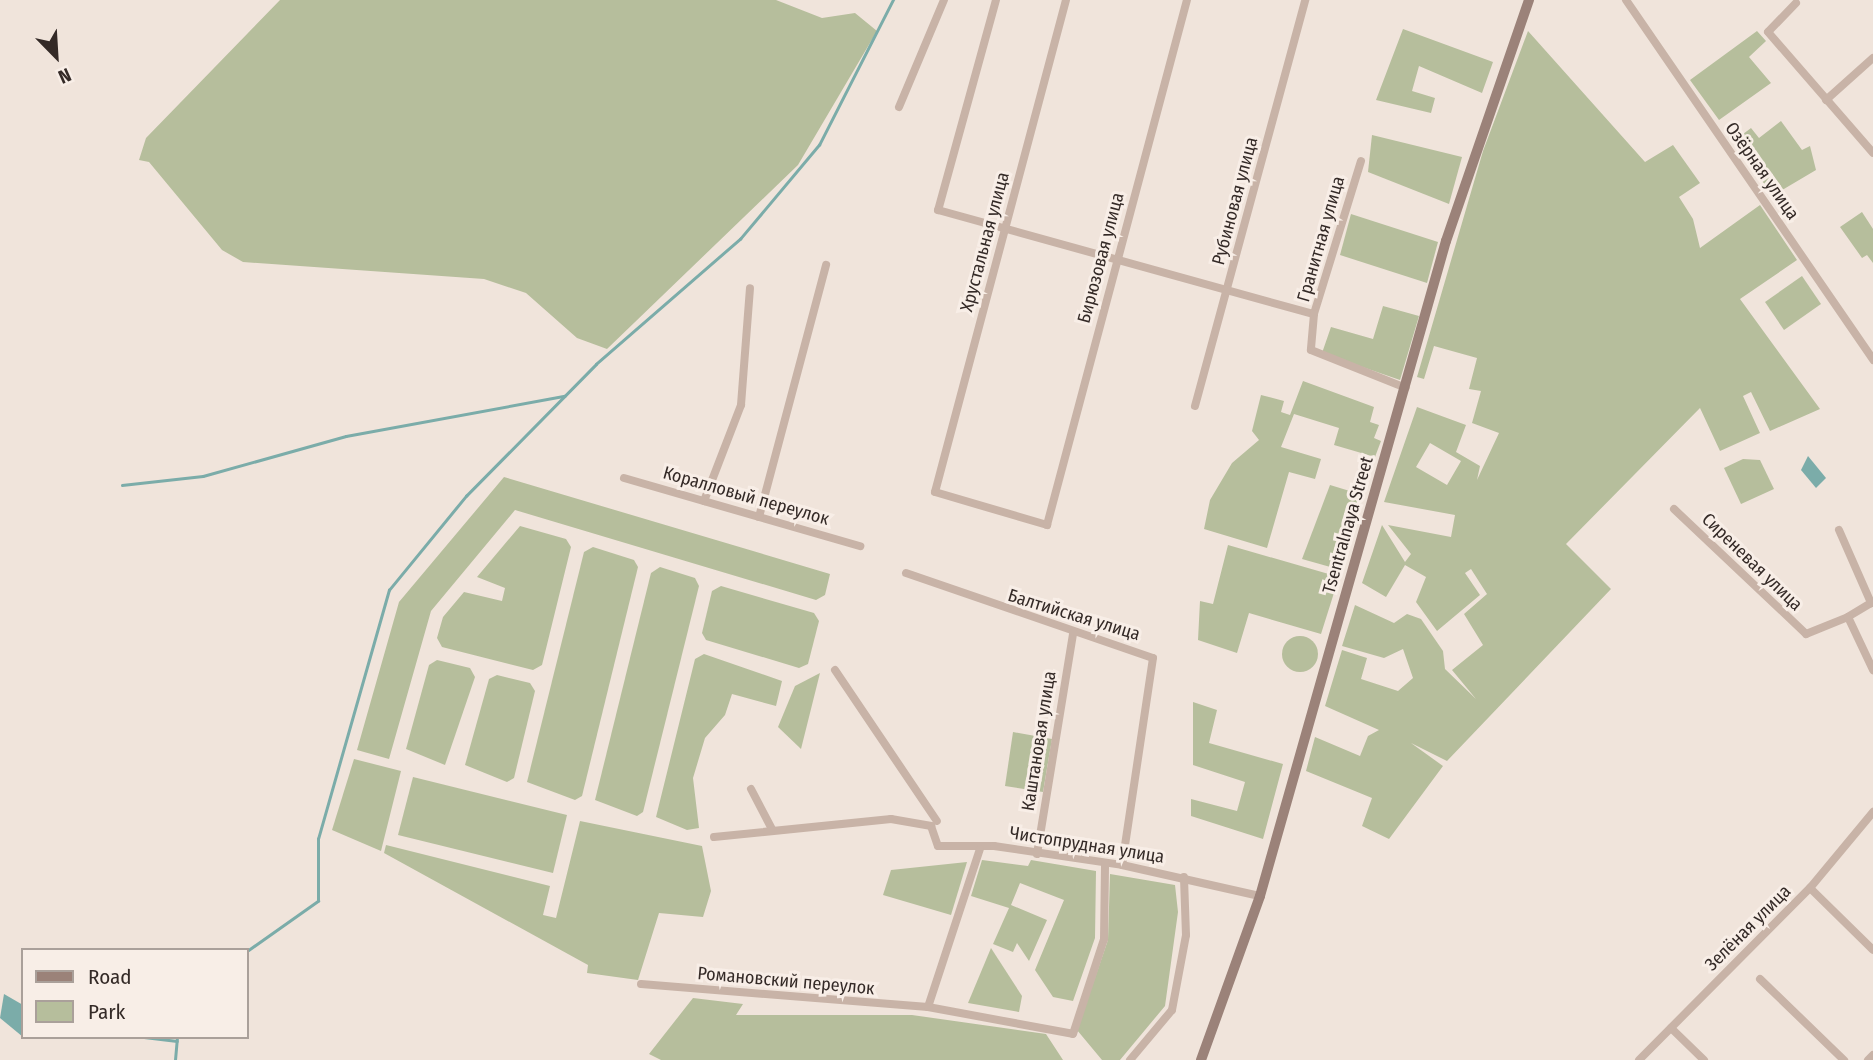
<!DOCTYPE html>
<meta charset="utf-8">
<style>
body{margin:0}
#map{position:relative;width:1873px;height:1060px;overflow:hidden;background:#f0e4db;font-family:"Fira Sans Condensed",sans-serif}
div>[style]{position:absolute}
.green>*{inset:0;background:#b6be9c}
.round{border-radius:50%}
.water>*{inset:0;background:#7baca9}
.stream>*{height:2.5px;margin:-1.25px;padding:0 1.25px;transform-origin:1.25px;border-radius:1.25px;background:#7baca9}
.street>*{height:8px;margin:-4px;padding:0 4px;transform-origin:4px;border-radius:4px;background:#c8b3a7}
.secondary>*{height:10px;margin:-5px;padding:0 5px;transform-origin:5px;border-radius:5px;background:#9b8279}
span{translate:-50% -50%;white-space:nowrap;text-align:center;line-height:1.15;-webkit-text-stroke:6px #f8eee7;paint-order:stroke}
.street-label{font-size:18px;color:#342a27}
.legend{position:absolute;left:21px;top:948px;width:228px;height:91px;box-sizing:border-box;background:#f8eee7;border:2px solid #aaa09a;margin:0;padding:9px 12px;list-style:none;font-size:21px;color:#342a27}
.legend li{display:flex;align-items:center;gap:14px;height:35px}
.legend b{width:35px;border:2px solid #aaa09a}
.north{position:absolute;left:21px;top:21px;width:70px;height:70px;-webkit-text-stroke:5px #f8eee7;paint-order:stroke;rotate:156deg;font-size:19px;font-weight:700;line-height:28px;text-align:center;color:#342a27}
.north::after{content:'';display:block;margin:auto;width:24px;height:32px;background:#342a27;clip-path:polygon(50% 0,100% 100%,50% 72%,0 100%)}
</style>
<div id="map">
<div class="green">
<div style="clip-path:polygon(280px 0,776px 0,822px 18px,855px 13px,877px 31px,798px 165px,607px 349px,577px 338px,526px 293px,484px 279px,243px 262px,222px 250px,149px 162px,139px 160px,146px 138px)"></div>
<div style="clip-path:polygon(1403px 29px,1493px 62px,1482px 93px,1419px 66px,1412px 91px,1435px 98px,1431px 113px,1376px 100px)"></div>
<div style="clip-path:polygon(evenodd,1528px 31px,1645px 162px,1673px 145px,1700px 183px,1679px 197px,1693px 219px,1700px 248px,1760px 205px,1797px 260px,1740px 299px,1820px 409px,1770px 431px,1751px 392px,1743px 396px,1760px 433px,1720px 451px,1700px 408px,1566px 544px,1611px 589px,1447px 761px,1411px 743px,1443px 766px,1389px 839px,1362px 826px,1372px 798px,1306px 771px,1315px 737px,1360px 756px,1368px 736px,1379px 730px,1325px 706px,1342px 650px,1367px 658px,1361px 679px,1398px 691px,1413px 678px,1403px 649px,1384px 658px,1342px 646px,1355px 605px,1394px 623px,1407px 614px,1421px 619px,1443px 651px,1445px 669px,1476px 699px,1452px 670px,1483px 645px,1464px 614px,1487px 594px,1471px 569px,1465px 573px,1480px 595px,1437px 631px,1416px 602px,1426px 577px,1405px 565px,1386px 597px,1362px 583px,1382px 525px,1405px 562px,1411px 554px,1388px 525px,1451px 537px,1455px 515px,1384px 502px,1417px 407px,1466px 425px,1456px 452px,1480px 466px,1477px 480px,1499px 433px,1472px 423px,1481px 391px,1469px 389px,1477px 358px,1434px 346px,1424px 379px,1417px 377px,1483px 151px,1528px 31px,1430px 443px,1461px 461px,1447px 485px,1416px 467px,1430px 443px)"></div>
<div style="clip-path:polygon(1757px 31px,1766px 41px,1749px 57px,1771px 83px,1719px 120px,1690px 80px)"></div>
<div style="clip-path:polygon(1781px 121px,1802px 150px,1810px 146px,1816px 170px,1772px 196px,1734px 141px,1751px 128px,1759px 138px)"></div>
<div style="clip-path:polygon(1372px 135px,1462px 157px,1449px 204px,1368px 172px)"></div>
<div style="clip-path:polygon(1862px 212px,1873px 229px,1873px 263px,1867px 255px,1862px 258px,1840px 227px)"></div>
<div style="clip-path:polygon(1351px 214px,1438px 242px,1427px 283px,1340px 255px)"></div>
<div style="clip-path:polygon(1802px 276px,1821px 304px,1784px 330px,1765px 302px)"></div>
<div style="clip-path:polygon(1383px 306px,1419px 316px,1400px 380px,1322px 353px,1331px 327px,1373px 339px)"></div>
<div style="clip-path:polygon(1303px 381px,1374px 407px,1370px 422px,1379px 425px,1374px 438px,1381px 441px,1375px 457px,1334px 445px,1339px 428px,1294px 414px,1281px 447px,1321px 459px,1315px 479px,1289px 472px,1267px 548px,1204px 529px,1210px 500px,1232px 463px,1259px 440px,1252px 431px,1261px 395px,1284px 401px,1281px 412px,1290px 415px)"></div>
<div style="clip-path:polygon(1743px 459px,1760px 460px,1774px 489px,1741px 504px,1724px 468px)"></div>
<div style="clip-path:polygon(504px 477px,830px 574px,825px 595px,816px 600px,515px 510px,431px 611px,389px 759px,357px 750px,399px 602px)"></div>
<div style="clip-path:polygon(1330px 485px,1363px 495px,1341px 570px,1302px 559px)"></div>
<div style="clip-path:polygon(520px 526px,566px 539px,571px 547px,542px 665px,533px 670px,442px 647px,437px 638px,443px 617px,464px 592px,502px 601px,505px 588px,477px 577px)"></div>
<div style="clip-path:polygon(1228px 545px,1339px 577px,1321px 634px,1249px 613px,1237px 653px,1198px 640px,1200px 601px,1213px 604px)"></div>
<div style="clip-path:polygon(593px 547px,634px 560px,638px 567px,582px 796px,575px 800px,527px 782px,584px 552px)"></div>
<div style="clip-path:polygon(660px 567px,695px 578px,699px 586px,643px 812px,637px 816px,595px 800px,651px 573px)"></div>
<div style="clip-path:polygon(721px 586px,814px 613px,819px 621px,808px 664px,799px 668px,706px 640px,702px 633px,712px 591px)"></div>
<div class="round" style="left:1282px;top:636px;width:36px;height:36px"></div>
<div style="clip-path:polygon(704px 654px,782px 681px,776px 706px,732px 694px,725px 715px,705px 738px,693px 778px,699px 828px,687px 830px,656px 817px,695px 659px)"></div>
<div style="clip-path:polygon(437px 660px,470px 668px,475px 677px,445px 765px,406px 749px,429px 665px)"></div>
<div style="clip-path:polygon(820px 673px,801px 749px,778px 727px,795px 686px)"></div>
<div style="clip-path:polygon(497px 675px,530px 683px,535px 691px,514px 778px,507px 782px,465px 765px,489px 679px)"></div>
<div style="clip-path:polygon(1193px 702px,1217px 710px,1209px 743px,1283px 764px,1263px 839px,1191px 816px,1191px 799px,1237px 811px,1245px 782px,1193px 765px)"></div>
<div style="clip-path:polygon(1013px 732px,1052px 739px,1043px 792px,1005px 786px)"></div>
<div style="clip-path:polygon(354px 759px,401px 771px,381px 851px,332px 830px)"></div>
<div style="clip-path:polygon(413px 777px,567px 815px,553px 873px,398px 835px)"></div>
<div style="clip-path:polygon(580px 821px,702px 846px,711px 891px,703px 917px,659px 913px,638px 980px,587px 973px,588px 965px,384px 853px,386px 845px,550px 886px,543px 915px,556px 918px)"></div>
<div style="clip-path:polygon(982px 860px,1028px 866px,1031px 860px,1096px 871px,1095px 938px,1073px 1001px,1053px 997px,1035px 970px,1064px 900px,1020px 883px,1011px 905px,1047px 920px,1029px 961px,1017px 943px,1013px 952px,993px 944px,1009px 908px,971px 896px)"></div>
<div style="clip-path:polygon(967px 862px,951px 915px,883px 895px,891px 870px)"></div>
<div style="clip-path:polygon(1110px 874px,1175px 885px,1178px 912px,1165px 1006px,1120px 1060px,1102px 1060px,1077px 1030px,1108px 940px)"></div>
<div style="clip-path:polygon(991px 948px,1022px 996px,1019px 1012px,968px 1003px)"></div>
<div style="clip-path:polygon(693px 998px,743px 1004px,736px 1015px,912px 1015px,1046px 1034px,1063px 1060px,661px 1060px,649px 1054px)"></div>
</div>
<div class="water">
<div style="clip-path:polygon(1808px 456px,1826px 478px,1816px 488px,1801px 470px)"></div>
<div style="clip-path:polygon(4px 994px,23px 1005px,23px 1037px,0 1018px)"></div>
</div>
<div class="stream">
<div style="left:122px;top:485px;width:81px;rotate:-6.3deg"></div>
<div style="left:203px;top:476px;width:148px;rotate:-15.6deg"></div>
<div style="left:346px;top:436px;width:222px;rotate:-10.4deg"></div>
<div style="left:247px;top:951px;width:87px;rotate:-35.2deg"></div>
<div style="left:318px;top:901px;width:62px;rotate:-90deg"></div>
<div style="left:318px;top:839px;width:259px;rotate:-74.1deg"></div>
<div style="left:389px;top:590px;width:122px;rotate:-50.7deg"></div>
<div style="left:466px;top:496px;width:185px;rotate:-45.4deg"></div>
<div style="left:596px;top:364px;width:191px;rotate:-41deg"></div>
<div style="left:740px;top:239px;width:123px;rotate:-50deg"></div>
<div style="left:819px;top:145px;width:163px;rotate:-63deg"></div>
<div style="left:144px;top:1037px;width:33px;rotate:7deg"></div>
<div style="left:175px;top:1060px;width:23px;rotate:-85deg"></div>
</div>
<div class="street">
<div style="left:996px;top:0;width:218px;rotate:105.4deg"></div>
<div style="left:938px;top:210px;width:390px;rotate:15.5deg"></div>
<div style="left:1066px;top:0;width:509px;rotate:104.91deg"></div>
<div style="left:935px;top:492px;width:117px;rotate:16.4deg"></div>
<div style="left:1047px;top:525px;width:543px;rotate:-75.07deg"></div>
<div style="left:1626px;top:0;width:437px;rotate:55.5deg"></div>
<div style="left:1796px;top:3px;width:40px;rotate:134deg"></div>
<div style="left:1768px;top:32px;width:160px;rotate:49deg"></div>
<div style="left:1826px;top:100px;width:63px;rotate:-41.8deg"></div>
<div style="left:899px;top:107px;width:116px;rotate:-67.2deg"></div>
<div style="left:1361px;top:161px;width:160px;rotate:107.1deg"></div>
<div style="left:1314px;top:314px;width:36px;rotate:95deg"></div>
<div style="left:1311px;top:350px;width:102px;rotate:21.8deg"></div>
<div style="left:1195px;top:406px;width:421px;rotate:-74.8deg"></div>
<div style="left:624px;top:478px;width:246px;rotate:16.1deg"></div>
<div style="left:704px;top:501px;width:103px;rotate:-68.9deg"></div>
<div style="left:741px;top:405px;width:117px;rotate:-85.6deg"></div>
<div style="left:1674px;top:509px;width:182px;rotate:43.4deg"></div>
<div style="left:1806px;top:634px;width:45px;rotate:-22deg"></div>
<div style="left:759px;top:517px;width:261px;rotate:-75.1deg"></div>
<div style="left:1839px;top:530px;width:80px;rotate:66.3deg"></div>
<div style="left:1871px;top:603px;width:27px;rotate:149deg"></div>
<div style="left:1848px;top:617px;width:59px;rotate:64.7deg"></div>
<div style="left:906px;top:573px;width:261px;rotate:19deg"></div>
<div style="left:1153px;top:658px;width:209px;rotate:98.5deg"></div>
<div style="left:835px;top:670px;width:182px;rotate:56deg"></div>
<div style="left:751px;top:789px;width:47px;rotate:62.4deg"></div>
<div style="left:714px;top:837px;width:178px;rotate:-5.8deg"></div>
<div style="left:891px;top:819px;width:41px;rotate:9.9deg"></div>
<div style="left:931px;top:826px;width:21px;rotate:71deg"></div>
<div style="left:938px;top:846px;width:56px"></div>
<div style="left:994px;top:846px;width:129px;rotate:8.4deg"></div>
<div style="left:1122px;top:865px;width:141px;rotate:12.7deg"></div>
<div style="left:1037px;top:854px;width:224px;rotate:-80.7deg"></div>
<div style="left:1810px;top:888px;width:88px;rotate:44.5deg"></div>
<div style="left:1760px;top:979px;width:117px;rotate:44deg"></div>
<div style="left:641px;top:984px;width:288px;rotate:4.6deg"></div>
<div style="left:928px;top:1007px;width:147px;rotate:10.5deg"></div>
<div style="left:1073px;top:1034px;width:100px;rotate:-71.9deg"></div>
<div style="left:1104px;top:939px;width:76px;rotate:-89.2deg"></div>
<div style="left:928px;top:1007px;width:166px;rotate:-71.8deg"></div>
<div style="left:1671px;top:1028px;width:46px;rotate:44.1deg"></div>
<div style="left:1130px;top:1060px;width:65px;rotate:-50deg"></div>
<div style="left:1172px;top:1010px;width:76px;rotate:-79.4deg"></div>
<div style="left:1186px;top:935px;width:58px;rotate:-92deg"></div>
<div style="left:1639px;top:1060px;width:243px;rotate:-45.2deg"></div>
<div style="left:1810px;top:888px;width:99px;rotate:-50.3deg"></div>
<div style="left:1868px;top:1060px;width:7px;rotate:-45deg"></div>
</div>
<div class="secondary">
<div style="left:1201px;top:1060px;width:174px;rotate:-70.2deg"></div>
<div style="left:1260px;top:896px;width:681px;rotate:-74.15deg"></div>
<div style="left:1446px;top:241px;width:255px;rotate:-71deg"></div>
</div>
<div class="street-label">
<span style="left:1762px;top:171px;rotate:55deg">Озёрная улица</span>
<span style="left:1235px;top:201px;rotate:-75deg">Рубиновая улица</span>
<span style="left:1321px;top:239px;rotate:-74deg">Гранитная улица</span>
<span style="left:985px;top:242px;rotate:-75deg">Хрустальная улица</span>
<span style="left:1101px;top:258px;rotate:-75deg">Бирюзовая улица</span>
<span style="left:746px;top:496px;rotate:16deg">Коралловый переулок</span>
<span style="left:1348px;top:525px;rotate:-74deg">Tsentralnaya Street</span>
<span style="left:1752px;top:562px;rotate:44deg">Сиреневая улица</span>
<span style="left:1074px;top:615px;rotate:17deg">Балтийская улица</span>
<span style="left:1039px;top:741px;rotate:-81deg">Каштановая улица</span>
<span style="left:1087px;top:845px;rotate:9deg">Чистопрудная улица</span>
<span style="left:1748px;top:928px;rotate:-45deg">Зелёная улица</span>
<span style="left:786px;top:981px;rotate:5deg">Романовский переулок</span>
</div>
<ul class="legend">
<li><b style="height:9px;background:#9b8279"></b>Road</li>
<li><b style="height:19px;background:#b6be9c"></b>Park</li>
</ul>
<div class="north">N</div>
</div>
